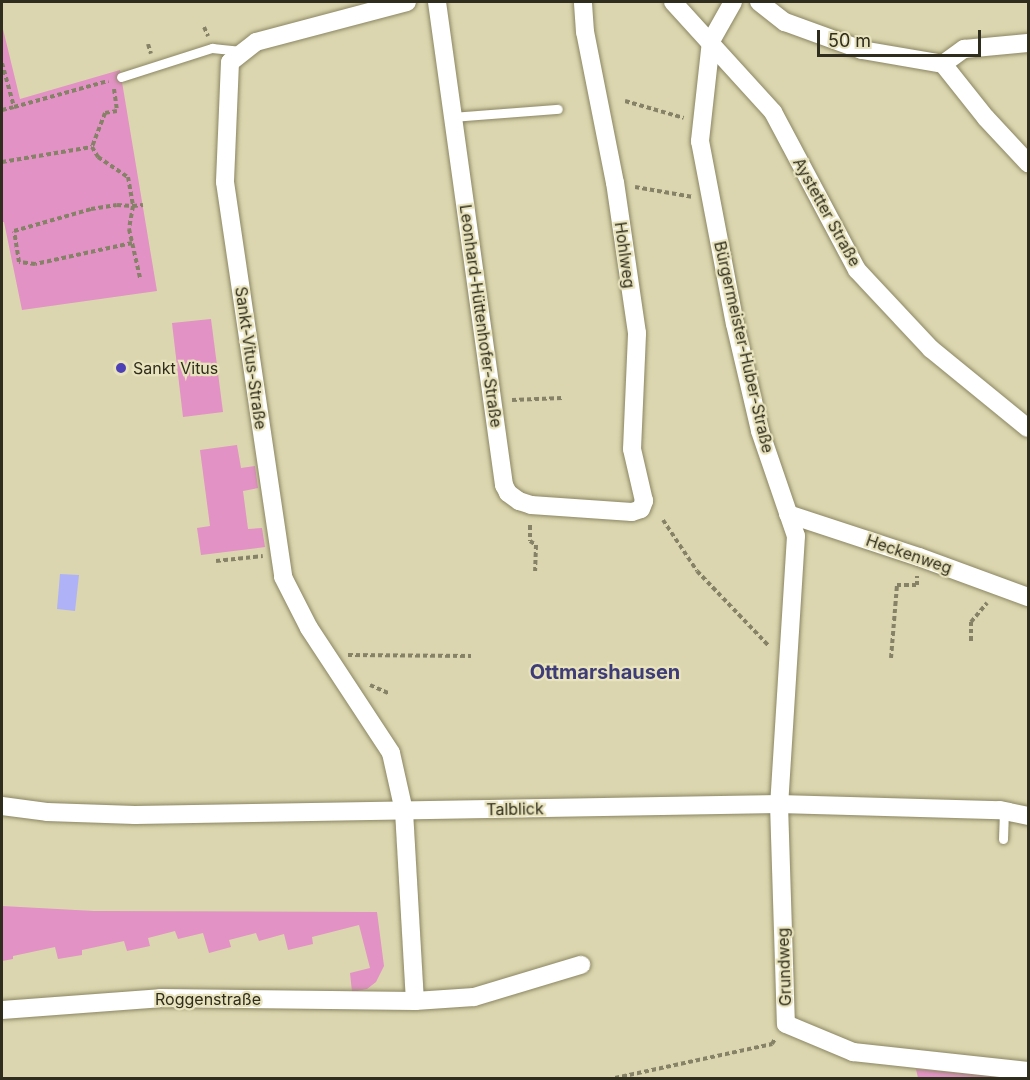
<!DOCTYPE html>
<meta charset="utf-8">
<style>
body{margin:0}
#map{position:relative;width:1030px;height:1080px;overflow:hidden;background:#dbd6af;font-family:Inter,sans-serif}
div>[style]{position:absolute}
.green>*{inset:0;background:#e292c4}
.water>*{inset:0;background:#afb2f6}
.path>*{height:4px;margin-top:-2px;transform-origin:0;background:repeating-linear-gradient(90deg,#858267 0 4.5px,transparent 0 7.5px)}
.roads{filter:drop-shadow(0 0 2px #8b8662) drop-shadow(0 0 2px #8b8662)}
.lane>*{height:9px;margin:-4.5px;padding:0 4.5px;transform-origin:4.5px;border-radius:4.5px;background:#fff}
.street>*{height:18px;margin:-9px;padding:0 9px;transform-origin:9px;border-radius:9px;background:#fff}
.dots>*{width:16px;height:16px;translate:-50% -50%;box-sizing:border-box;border:3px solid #e8e3bc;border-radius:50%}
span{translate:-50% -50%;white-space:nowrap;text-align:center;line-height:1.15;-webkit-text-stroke:4.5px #e8e3bc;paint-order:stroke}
.street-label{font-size:16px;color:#2f2d1e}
.poi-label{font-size:16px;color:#2f2d1e}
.left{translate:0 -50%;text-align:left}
.quarter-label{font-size:20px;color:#3e3c78;font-weight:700}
.frame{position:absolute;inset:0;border:3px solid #2f2d1e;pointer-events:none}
.scale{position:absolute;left:817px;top:30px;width:164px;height:27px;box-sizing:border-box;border:3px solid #2f2d1e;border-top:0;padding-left:8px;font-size:18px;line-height:21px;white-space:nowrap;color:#2f2d1e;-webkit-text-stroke:4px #e8e3bc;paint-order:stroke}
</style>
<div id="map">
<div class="green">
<div style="clip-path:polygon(2px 25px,20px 99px,120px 70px,157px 291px,22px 310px,4px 222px,2px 222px)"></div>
<div style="clip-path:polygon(211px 319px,223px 412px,183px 417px,172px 323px)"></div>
<div style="clip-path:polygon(237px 445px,241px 468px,255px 466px,258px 488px,243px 491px,248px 529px,262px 528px,265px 547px,201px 555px,197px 528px,210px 526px,200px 450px)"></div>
<div style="clip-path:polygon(2px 906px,94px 911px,377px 912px,384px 966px,376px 982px,367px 989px,352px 992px,350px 973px,370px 968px,359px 925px,312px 937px,313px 944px,288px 950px,284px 934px,259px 941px,256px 933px,229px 940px,231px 947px,209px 953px,203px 933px,178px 939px,175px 931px,148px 938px,150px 946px,127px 951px,124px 941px,82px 950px,82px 955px,58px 959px,55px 947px,13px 956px,13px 959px,2px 961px)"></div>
<div style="clip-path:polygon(916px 1069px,1005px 1077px,1014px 1078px,918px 1078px)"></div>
</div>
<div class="water">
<div style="clip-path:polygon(60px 574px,79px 575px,75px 611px,57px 609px)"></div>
</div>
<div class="path">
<div style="left:204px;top:27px;width:10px;rotate:66deg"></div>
<div style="left:148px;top:44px;width:10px;rotate:73deg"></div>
<div style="left:2px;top:63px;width:46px;rotate:74.7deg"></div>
<div style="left:14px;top:107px;width:98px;rotate:-15.5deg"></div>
<div style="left:114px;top:89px;width:22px;rotate:82deg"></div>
<div style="left:117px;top:111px;width:12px;rotate:171deg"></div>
<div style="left:105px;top:113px;width:36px;rotate:111deg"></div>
<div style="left:92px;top:147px;width:12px;rotate:59deg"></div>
<div style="left:98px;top:157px;width:36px;rotate:34deg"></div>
<div style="left:128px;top:177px;width:29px;rotate:80deg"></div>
<div style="left:133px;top:206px;width:10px;rotate:-6deg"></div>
<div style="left:625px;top:101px;width:61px;rotate:16.1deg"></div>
<div style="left:2px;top:110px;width:12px;rotate:-14deg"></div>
<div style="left:2px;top:162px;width:91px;rotate:-9.5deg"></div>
<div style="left:635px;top:187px;width:59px;rotate:9.8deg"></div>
<div style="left:132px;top:243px;width:99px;rotate:167.8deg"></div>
<div style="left:35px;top:264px;width:16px;rotate:-173deg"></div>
<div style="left:19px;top:262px;width:31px;rotate:-99deg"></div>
<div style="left:14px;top:231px;width:80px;rotate:-15.9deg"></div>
<div style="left:91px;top:209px;width:26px;rotate:-9deg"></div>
<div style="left:117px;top:205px;width:16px;rotate:4deg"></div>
<div style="left:133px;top:206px;width:23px;rotate:100deg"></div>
<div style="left:129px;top:229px;width:50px;rotate:77.3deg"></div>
<div style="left:512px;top:400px;width:50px;rotate:-2.3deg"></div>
<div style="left:663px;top:520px;width:61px;rotate:56.3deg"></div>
<div style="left:697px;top:571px;width:104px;rotate:46.2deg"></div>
<div style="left:530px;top:525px;width:16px;rotate:90deg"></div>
<div style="left:530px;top:541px;width:7px;rotate:34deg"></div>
<div style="left:536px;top:545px;width:26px;rotate:92deg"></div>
<div style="left:216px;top:561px;width:47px;rotate:-6.1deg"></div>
<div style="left:971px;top:641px;width:19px;rotate:-90deg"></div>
<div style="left:971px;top:622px;width:25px;rotate:-50deg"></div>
<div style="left:348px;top:655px;width:123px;rotate:0.5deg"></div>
<div style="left:891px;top:658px;width:73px;rotate:-85.3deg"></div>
<div style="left:897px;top:585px;width:20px"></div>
<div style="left:917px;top:585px;width:9px;rotate:-90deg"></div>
<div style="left:370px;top:685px;width:20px;rotate:24deg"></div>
<div style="left:615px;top:1078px;width:161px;rotate:-12.2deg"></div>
<div style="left:772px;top:1044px;width:6px;rotate:-59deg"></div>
</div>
<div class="roads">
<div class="lane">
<div style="left:121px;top:77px;width:96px;rotate:-17.7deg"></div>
<div style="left:212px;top:48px;width:29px;rotate:6deg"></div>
<div style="left:453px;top:117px;width:105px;rotate:-4.4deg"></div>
<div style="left:1003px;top:839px;width:28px;rotate:-88deg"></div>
</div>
<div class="street">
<div style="left:407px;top:2px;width:156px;rotate:165.2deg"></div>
<div style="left:256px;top:42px;width:33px;rotate:142deg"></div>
<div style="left:230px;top:62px;width:120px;rotate:92.4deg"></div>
<div style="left:225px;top:182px;width:399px;rotate:81.6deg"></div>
<div style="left:283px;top:577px;width:57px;rotate:63deg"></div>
<div style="left:309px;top:628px;width:149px;rotate:56.7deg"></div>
<div style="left:391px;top:753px;width:59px;rotate:77.4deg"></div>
<div style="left:404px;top:811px;width:190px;rotate:86.7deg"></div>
<div style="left:437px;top:2px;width:488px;rotate:82.1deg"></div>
<div style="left:504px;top:485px;width:9px;rotate:63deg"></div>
<div style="left:508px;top:493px;width:14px;rotate:36deg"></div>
<div style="left:519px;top:501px;width:13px;rotate:18deg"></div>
<div style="left:531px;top:505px;width:101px;rotate:4deg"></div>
<div style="left:632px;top:512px;width:9px;rotate:-18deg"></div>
<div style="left:641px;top:509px;width:9px;rotate:-69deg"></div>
<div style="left:644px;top:501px;width:53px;rotate:-103deg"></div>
<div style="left:632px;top:449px;width:116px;rotate:-87.5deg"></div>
<div style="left:637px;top:333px;width:152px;rotate:-98.3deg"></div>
<div style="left:615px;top:183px;width:154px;rotate:-101.2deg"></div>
<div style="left:585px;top:32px;width:30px;rotate:-94deg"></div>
<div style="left:673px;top:2px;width:149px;rotate:47.7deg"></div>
<div style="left:773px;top:112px;width:179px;rotate:62deg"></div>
<div style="left:857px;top:270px;width:108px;rotate:46.9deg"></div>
<div style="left:931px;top:349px;width:125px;rotate:39.2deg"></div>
<div style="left:733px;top:2px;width:45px;rotate:119.4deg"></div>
<div style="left:711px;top:41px;width:101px;rotate:96.3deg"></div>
<div style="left:700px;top:141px;width:186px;rotate:79.2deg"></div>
<div style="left:735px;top:324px;width:110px;rotate:76.8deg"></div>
<div style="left:760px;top:431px;width:111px;rotate:71.1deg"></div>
<div style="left:796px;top:536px;width:269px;rotate:93.6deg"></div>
<div style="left:779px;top:804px;width:220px;rotate:88.2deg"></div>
<div style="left:786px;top:1024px;width:73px;rotate:22.7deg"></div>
<div style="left:853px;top:1052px;width:176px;rotate:6.2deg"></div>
<div style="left:759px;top:2px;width:33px;rotate:38deg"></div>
<div style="left:785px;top:22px;width:82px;rotate:20deg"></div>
<div style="left:862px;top:50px;width:82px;rotate:9.8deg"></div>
<div style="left:943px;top:64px;width:69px;rotate:51.5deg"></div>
<div style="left:986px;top:118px;width:62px;rotate:47deg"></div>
<div style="left:943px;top:64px;width:26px;rotate:-36deg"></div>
<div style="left:964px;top:49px;width:64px;rotate:-5.4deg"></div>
<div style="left:788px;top:514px;width:138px;rotate:18.2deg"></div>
<div style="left:919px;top:557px;width:116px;rotate:20.2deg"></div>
<div style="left:2px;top:806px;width:45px;rotate:7.6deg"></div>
<div style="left:47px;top:812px;width:88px;rotate:2deg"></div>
<div style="left:135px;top:815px;width:644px;rotate:-0.98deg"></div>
<div style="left:779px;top:804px;width:221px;rotate:1.6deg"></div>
<div style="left:1000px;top:810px;width:29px;rotate:12deg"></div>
<div style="left:2px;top:1010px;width:158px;rotate:-4.3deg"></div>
<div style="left:160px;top:998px;width:255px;rotate:0.7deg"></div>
<div style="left:415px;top:1001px;width:59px;rotate:-3.9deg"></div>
<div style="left:474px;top:997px;width:112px;rotate:-16.7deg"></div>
</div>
</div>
<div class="dots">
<div style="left:121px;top:368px;background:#4d3fb6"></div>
</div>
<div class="street-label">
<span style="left:827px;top:212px;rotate:61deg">Aystetter Straße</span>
<span style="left:625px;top:255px;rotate:82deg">Hohlweg</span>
<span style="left:481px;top:316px;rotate:82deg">Leonhard-Hüttenhofer-Straße</span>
<span style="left:744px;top:347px;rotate:77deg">Bürgermeister-Huber-Straße</span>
<span style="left:251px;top:358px;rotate:82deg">Sankt-Vitus-Straße</span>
<span style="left:909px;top:554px;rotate:19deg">Heckenweg</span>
<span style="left:515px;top:809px;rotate:-1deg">Talblick</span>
<span style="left:784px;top:967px;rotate:-92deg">Grundweg</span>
<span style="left:208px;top:999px">Roggenstraße</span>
</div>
<div class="poi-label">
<span class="left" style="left:133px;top:368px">Sankt Vitus</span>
</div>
<div class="quarter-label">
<span style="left:605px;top:672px">Ottmarshausen</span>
</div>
<div class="frame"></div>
<div class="scale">50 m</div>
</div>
